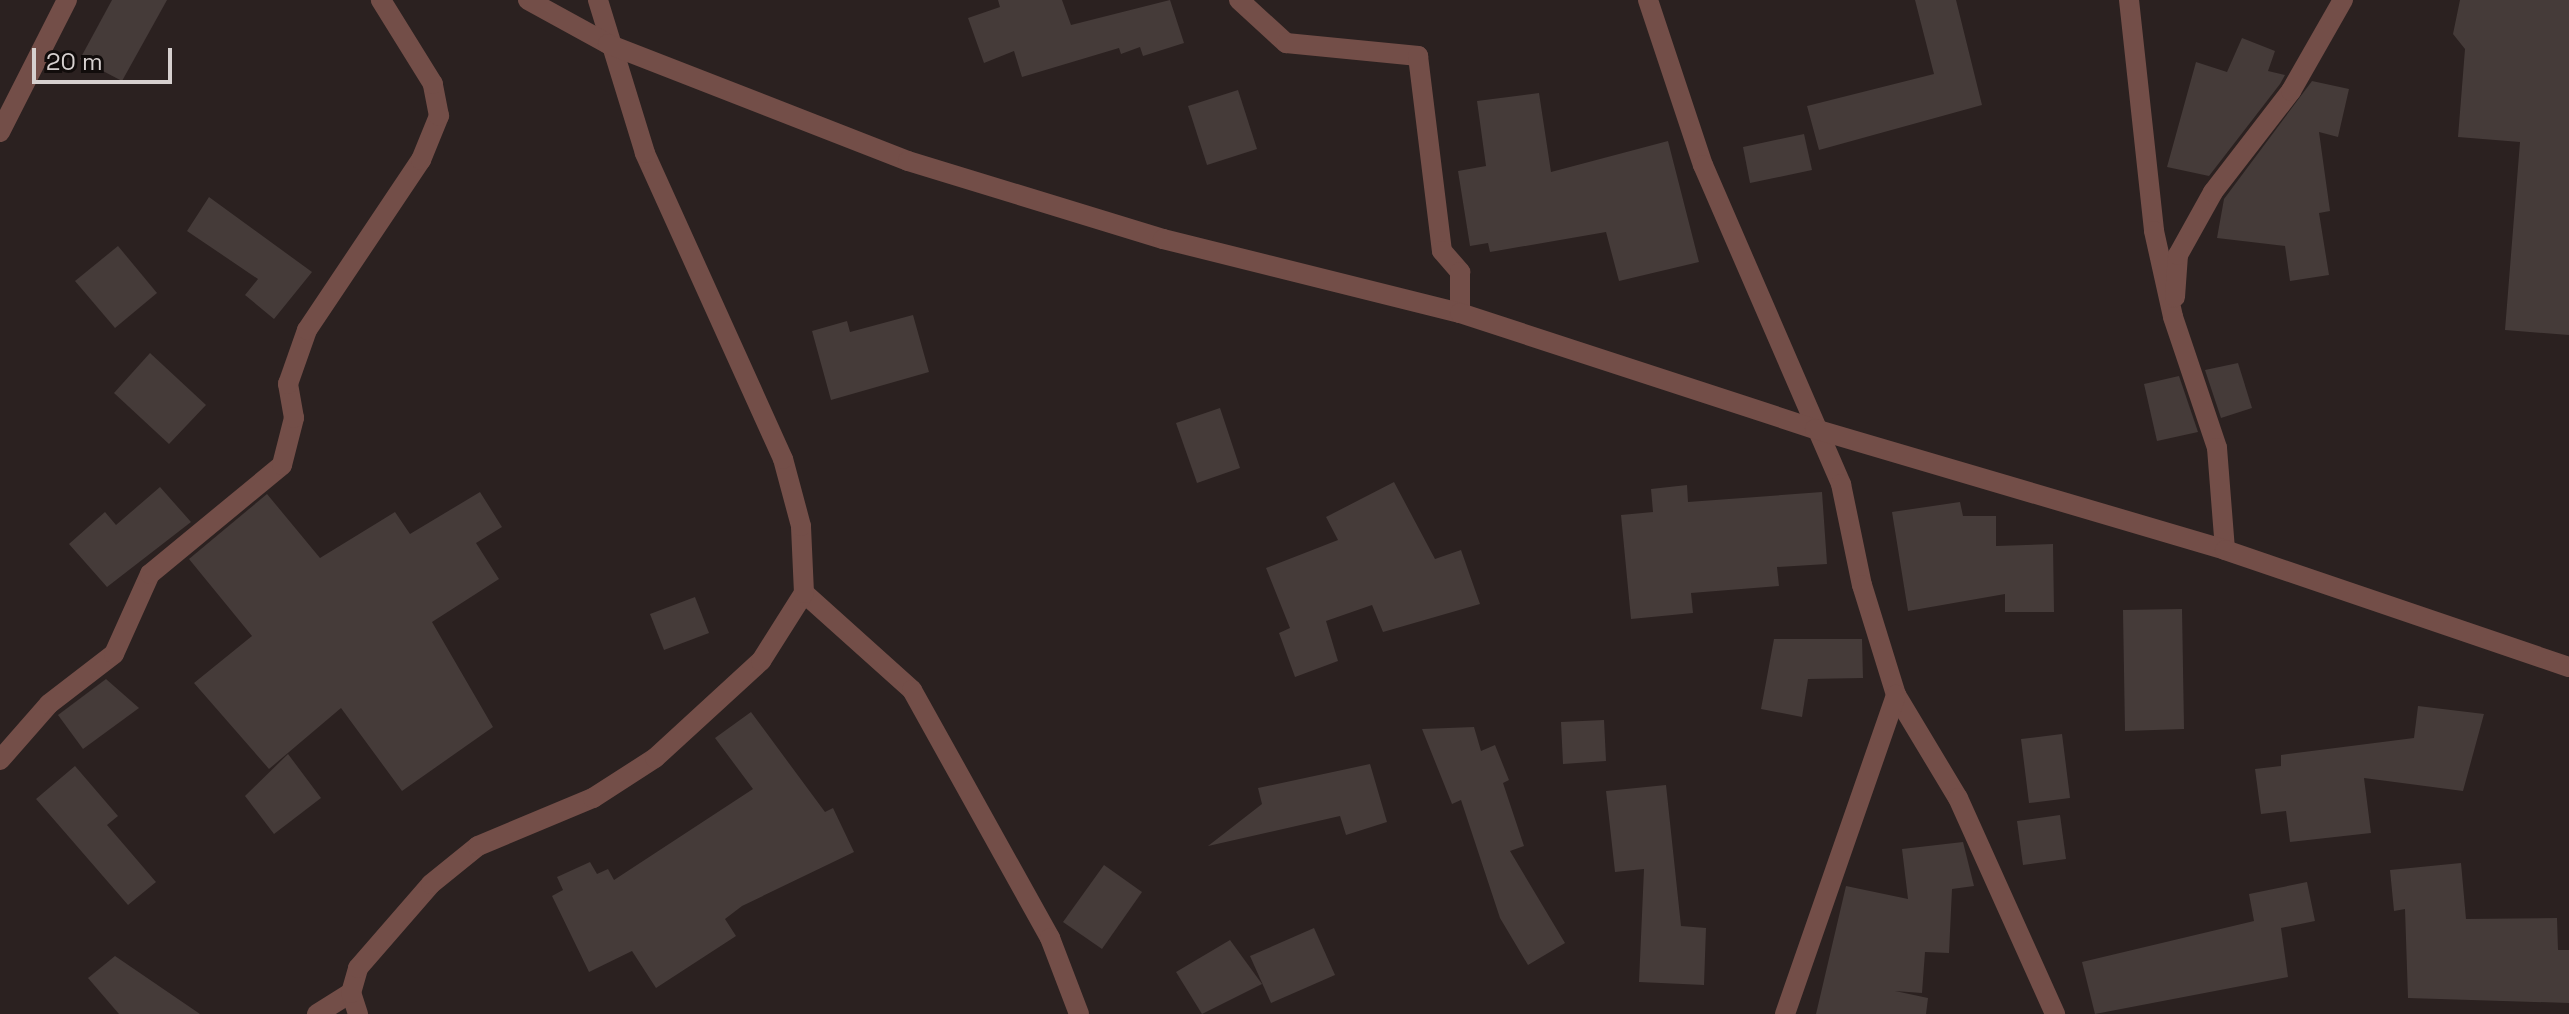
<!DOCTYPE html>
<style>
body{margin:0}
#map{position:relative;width:2569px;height:1014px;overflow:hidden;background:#2b2120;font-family:"Space Grotesk",sans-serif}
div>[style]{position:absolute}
.building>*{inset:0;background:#453b39}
.minor>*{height:20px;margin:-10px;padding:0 10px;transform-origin:10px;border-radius:10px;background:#734e48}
.tertiary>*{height:20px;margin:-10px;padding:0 10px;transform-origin:10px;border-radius:10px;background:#734e48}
span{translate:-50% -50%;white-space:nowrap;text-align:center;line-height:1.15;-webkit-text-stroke:6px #110c0b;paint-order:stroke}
.scale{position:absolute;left:32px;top:48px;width:140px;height:36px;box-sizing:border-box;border:4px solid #d6d0cf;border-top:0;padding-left:10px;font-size:24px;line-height:28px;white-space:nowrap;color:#d6d0cf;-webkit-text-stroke:6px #110c0b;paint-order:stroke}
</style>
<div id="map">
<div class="building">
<div style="clip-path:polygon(112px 0,167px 0,122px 81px,80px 59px)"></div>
<div style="clip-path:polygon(998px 0,1062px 0,1071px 25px,1170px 0,1184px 43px,1143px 56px,1140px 47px,1121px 54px,1119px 48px,1022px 77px,1014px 51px,984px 63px,968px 18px,1000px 7px)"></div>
<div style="clip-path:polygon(1915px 0,1956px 0,1982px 105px,1819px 150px,1807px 106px,1934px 74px)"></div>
<div style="clip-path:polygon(2460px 0,2569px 0,2569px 335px,2505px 330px,2520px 142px,2458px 137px,2465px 49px,2453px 34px)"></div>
<div style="clip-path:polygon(2242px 38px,2275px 51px,2268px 71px,2285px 75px,2280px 84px,2209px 176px,2167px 167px,2196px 62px,2227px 72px)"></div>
<div style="clip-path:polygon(2312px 81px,2349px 89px,2338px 137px,2319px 132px,2330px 211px,2319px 213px,2329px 275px,2290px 281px,2285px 246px,2217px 238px,2224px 199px)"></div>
<div style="clip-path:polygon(1238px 90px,1257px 149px,1207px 165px,1188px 106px)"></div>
<div style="clip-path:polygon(1539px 93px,1551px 172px,1668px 141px,1699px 262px,1619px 281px,1606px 232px,1490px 252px,1488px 243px,1470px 246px,1458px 171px,1486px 166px,1477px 101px)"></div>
<div style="clip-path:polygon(1804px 134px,1812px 170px,1750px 183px,1743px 147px)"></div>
<div style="clip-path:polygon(209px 197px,312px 272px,274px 319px,245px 295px,258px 279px,187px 231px)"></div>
<div style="clip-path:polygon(118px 246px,157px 293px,115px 328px,75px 281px)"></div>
<div style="clip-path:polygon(913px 315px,929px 372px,831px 400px,812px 331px,847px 321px,850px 332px)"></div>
<div style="clip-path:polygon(150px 353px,206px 405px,169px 444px,114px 393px)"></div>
<div style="clip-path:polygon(2238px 363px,2252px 408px,2221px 418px,2205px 370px)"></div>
<div style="clip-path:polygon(2179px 376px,2198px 432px,2157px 441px,2144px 384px)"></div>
<div style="clip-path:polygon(1220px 408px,1240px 468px,1197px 483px,1176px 423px)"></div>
<div style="clip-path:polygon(1394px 482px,1435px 559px,1461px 550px,1480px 604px,1383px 632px,1372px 605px,1326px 621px,1338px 661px,1295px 677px,1279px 633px,1290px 628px,1266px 568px,1338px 540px,1326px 517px)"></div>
<div style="clip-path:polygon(1687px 485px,1688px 502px,1822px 492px,1827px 564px,1777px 567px,1779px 586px,1691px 593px,1693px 613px,1631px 619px,1621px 515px,1653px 512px,1651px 489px)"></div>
<div style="clip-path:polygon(160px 487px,191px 522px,107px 587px,69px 544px,105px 512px,116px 525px)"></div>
<div style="clip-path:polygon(480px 492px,502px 527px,476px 543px,499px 579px,432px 622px,493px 727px,402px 791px,341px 708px,269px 769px,194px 683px,252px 636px,189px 559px,267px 494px,320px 558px,395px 512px,410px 534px)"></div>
<div style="clip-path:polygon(1960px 502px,1963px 516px,1996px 516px,1996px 546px,2053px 544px,2054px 612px,2005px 612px,2005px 594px,1908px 611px,1892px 512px)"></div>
<div style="clip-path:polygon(695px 597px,709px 633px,664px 650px,650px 614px)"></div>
<div style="clip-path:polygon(2182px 609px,2184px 729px,2125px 731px,2123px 610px)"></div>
<div style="clip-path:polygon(1774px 639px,1862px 639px,1863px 678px,1808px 679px,1802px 717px,1761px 709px)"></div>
<div style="clip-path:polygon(106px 679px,139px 708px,83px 749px,58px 715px)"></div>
<div style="clip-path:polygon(2418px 706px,2484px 714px,2463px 791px,2364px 778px,2371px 833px,2290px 842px,2286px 811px,2261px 814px,2255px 769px,2281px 766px,2281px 755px,2414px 738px)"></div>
<div style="clip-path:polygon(751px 712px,825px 812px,833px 808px,854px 852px,742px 906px,725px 919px,736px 936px,656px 988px,632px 951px,589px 972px,552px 896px,563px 890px,557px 877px,590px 862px,597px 874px,608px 869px,614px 880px,753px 789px,715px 738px)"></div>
<div style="clip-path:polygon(1604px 720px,1606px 761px,1563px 764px,1561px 722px)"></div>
<div style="clip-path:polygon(1474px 727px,1481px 751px,1495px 745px,1509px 780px,1503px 783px,1524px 846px,1510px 851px,1565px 943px,1528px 965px,1500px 918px,1461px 800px,1452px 804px,1422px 729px)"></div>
<div style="clip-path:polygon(2062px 734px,2070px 798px,2029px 803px,2021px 739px)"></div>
<div style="clip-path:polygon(288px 754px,321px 798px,274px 834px,245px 796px)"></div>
<div style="clip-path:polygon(1370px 764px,1387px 822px,1346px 835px,1340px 816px,1208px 846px,1262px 804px,1258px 788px)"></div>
<div style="clip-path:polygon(75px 766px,118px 816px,107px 825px,156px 882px,128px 905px,36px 799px)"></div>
<div style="clip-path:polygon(1666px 785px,1681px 926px,1706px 928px,1704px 985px,1639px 982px,1644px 869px,1615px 872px,1606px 791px)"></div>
<div style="clip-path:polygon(2060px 815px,2066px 859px,2023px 865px,2017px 821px)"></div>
<div style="clip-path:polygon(1963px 842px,1974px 886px,1952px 889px,1949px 953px,1925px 952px,1922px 993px,1895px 991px,1928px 998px,1926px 1014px,1816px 1014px,1846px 886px,1908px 899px,1902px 849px)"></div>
<div style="clip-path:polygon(2461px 863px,2466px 919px,2557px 918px,2558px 950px,2569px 950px,2569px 1003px,2408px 998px,2405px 909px,2394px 911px,2390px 870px)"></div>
<div style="clip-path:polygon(1104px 865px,1142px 892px,1102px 949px,1063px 922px)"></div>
<div style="clip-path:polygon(2307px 882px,2315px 921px,2281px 928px,2288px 977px,2095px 1014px,2082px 962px,2254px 921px,2249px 894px)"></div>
<div style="clip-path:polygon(1314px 928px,1335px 975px,1271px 1003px,1250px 956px)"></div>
<div style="clip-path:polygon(1230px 940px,1262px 984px,1202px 1014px,1176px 972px)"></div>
<div style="clip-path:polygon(115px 956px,200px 1014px,119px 1014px,88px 978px)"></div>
</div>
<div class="minor">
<div style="left:1239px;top:0;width:64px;rotate:42.5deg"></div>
<div style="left:1286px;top:43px;width:133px;rotate:5.6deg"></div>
<div style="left:1418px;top:56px;width:196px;rotate:83deg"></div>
<div style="left:1442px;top:251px;width:28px;rotate:49deg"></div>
<div style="left:1460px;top:272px;width:41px;rotate:90deg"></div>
<div style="left:1648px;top:0;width:174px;rotate:71.6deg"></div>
<div style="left:1703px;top:165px;width:348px;rotate:66.6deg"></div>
<div style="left:1841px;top:484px;width:103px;rotate:78.3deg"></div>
<div style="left:1862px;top:585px;width:115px;rotate:72.8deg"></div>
<div style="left:1896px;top:695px;width:120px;rotate:59deg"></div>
<div style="left:1958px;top:798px;width:237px;rotate:65.8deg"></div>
<div style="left:2129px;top:0;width:232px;rotate:83.8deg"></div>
<div style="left:2154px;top:231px;width:88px;rotate:77.5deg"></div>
<div style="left:2173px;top:317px;width:138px;rotate:71.4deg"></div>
<div style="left:2217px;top:448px;width:102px;rotate:85.5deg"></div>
<div style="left:0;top:132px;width:148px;rotate:-63.1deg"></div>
<div style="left:2175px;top:297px;width:42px;rotate:-85.9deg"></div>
<div style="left:2178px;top:255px;width:72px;rotate:-60.9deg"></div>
<div style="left:2213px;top:192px;width:128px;rotate:-52.3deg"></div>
<div style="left:2291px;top:91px;width:105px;rotate:-60.3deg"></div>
<div style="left:804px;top:593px;width:145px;rotate:41.9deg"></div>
<div style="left:912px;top:690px;width:284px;rotate:60.9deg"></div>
<div style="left:1050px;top:938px;width:81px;rotate:69.1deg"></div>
<div style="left:0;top:760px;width:74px;rotate:-48.8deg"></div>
<div style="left:49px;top:704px;width:82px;rotate:-37.6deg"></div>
<div style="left:114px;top:654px;width:88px;rotate:-65.8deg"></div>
<div style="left:150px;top:574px;width:171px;rotate:-39.5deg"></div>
<div style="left:282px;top:465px;width:49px;rotate:-75.7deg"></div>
<div style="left:294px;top:418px;width:35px;rotate:-100deg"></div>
<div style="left:288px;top:384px;width:57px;rotate:-70.6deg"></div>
<div style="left:307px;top:330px;width:205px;rotate:-56.2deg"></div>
<div style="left:421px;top:160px;width:48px;rotate:-67.8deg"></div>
<div style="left:439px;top:116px;width:33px;rotate:-101deg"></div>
<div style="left:433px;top:84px;width:99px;rotate:-121.8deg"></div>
<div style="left:317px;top:1014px;width:40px;rotate:-32deg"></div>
<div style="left:358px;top:1014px;width:22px;rotate:-108deg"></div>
<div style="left:351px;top:993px;width:26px;rotate:-74deg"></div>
<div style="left:358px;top:968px;width:111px;rotate:-49deg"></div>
<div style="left:431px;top:884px;width:60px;rotate:-39deg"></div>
<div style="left:478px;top:846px;width:125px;rotate:-22.7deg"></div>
<div style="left:593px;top:798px;width:74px;rotate:-32.8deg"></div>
<div style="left:655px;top:758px;width:144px;rotate:-42.5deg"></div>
<div style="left:761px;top:661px;width:80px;rotate:-57.7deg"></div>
<div style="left:804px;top:593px;width:67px;rotate:-92.6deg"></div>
<div style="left:801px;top:526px;width:69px;rotate:-105deg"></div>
<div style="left:783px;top:459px;width:336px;rotate:-114.3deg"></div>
<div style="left:645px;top:153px;width:160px;rotate:-107.1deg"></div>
<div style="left:1785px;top:1014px;width:338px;rotate:-70.8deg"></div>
</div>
<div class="tertiary">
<div style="left:528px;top:0;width:91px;rotate:28.8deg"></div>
<div style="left:608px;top:44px;width:322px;rotate:21.3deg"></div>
<div style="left:908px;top:161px;width:267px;rotate:17deg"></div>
<div style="left:1163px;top:239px;width:306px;rotate:14deg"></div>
<div style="left:1460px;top:313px;width:373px;rotate:18.1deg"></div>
<div style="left:1815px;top:429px;width:427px;rotate:16.4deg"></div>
<div style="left:2225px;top:550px;width:363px;rotate:18.8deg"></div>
</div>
<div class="scale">20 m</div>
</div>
